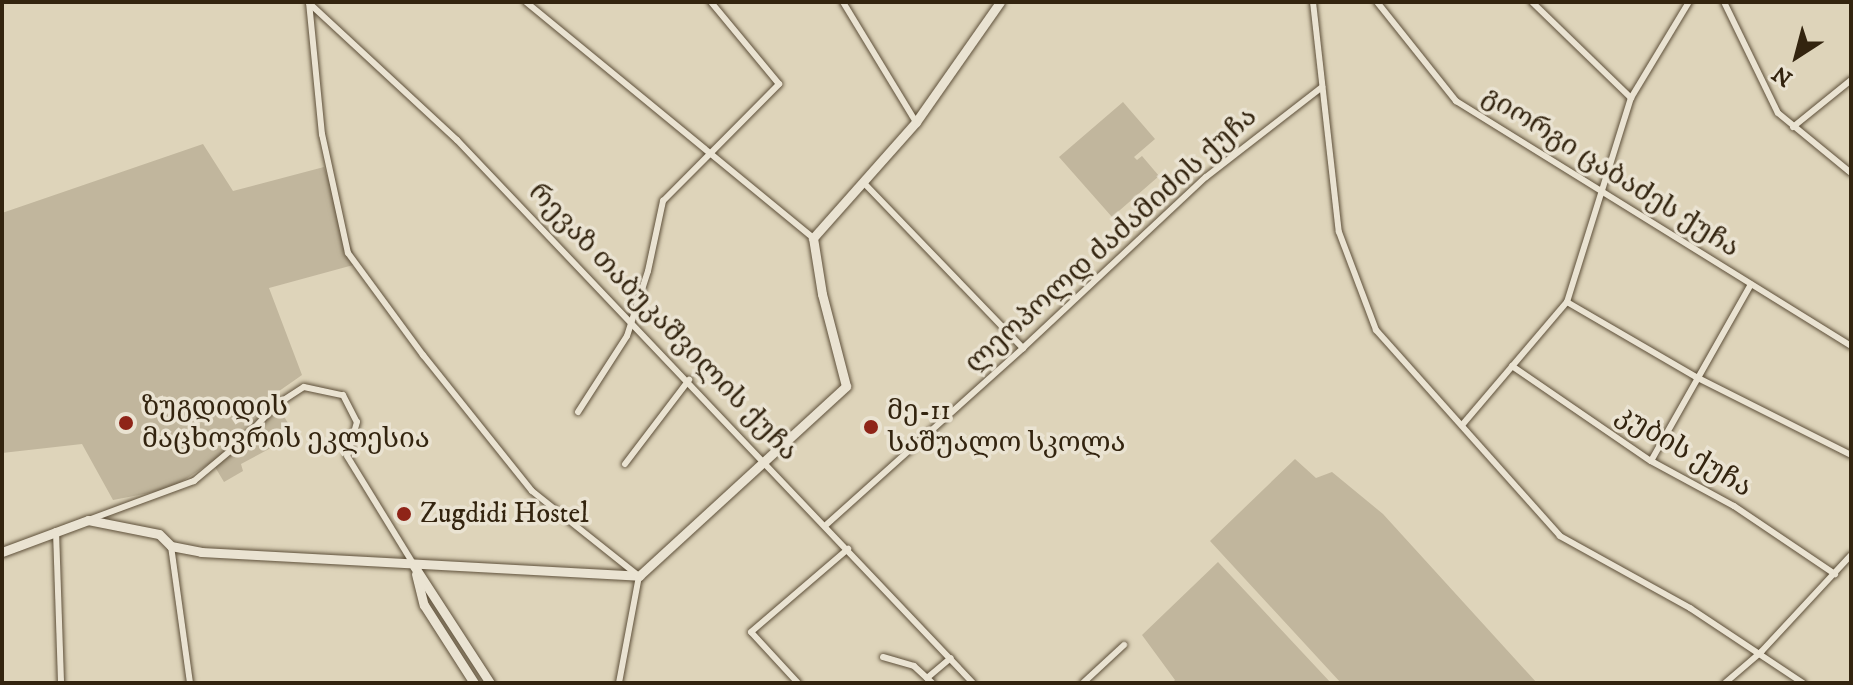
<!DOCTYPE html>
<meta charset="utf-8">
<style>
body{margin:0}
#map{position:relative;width:1853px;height:685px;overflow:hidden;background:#ded4ba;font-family:"IM FELL DW Pica","Noto Serif Georgian",serif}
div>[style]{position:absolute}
.green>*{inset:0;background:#c1b69d}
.roads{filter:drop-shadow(0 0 2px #5e503a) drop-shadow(0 0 2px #5e503a)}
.street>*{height:6px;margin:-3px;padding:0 3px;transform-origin:3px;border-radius:3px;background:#eae3d2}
.secondary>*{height:9px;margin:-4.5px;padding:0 4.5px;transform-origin:4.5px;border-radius:4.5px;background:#eae3d2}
.dots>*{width:22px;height:22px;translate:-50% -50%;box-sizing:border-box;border:4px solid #eae3d2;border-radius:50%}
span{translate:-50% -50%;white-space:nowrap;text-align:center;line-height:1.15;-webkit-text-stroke:7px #eae3d2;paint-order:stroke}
.street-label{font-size:28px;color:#33240f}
.poi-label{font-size:28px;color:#33240f}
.left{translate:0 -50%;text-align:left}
.frame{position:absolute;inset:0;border:4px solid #33240f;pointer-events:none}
.north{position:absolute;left:1757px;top:16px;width:80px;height:80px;-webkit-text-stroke:6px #eae3d2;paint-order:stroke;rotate:216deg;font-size:22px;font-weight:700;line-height:32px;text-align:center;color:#33240f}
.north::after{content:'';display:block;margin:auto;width:28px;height:36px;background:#33240f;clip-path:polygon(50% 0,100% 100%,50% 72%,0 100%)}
</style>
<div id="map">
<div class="green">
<div style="clip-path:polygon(1123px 102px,1155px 139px,1134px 157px,1137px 160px,1142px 156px,1159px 176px,1112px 217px,1059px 157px)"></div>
<div style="clip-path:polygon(203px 144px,233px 191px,324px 167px,357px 264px,269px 288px,302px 375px,272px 396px,295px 435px,241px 464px,243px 471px,224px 482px,212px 462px,170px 489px,113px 500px,82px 444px,2px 453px,2px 213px)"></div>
<div style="clip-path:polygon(1295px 459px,1316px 478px,1332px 472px,1383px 514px,1537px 683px,1341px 683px,1210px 541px)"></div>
<div style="clip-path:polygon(1218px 562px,1331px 683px,1172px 683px,1175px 680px,1142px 635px)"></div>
</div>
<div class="roads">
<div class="street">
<div style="left:309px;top:2px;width:133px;rotate:84.4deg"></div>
<div style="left:322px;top:134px;width:122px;rotate:77.7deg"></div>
<div style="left:348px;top:253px;width:127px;rotate:53.7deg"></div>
<div style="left:423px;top:355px;width:174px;rotate:51.3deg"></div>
<div style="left:532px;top:491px;width:137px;rotate:38.5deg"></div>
<div style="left:639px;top:576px;width:109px;rotate:100.6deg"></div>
<div style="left:526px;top:2px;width:372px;rotate:39.4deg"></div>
<div style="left:843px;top:2px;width:140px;rotate:58.7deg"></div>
<div style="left:1313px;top:2px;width:231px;rotate:83.6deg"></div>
<div style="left:1339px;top:232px;width:105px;rotate:69.3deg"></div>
<div style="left:1376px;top:330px;width:276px;rotate:48.2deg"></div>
<div style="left:1560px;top:536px;width:149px;rotate:29deg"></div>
<div style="left:1690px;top:608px;width:136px;rotate:33.6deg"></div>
<div style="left:1377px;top:2px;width:127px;rotate:51.4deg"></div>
<div style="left:1456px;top:101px;width:465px;rotate:31.8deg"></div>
<div style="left:1532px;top:2px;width:138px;rotate:44.1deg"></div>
<div style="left:1724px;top:2px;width:123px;rotate:64.1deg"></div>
<div style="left:1778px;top:113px;width:94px;rotate:39.4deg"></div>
<div style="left:309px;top:3px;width:202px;rotate:42.8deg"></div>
<div style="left:457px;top:140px;width:749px;rotate:46.46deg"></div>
<div style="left:1793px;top:127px;width:75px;rotate:-39deg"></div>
<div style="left:863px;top:182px;width:231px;rotate:46.1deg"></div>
<div style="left:1567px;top:302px;width:149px;rotate:30.2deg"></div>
<div style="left:1696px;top:377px;width:174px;rotate:26.7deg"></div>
<div style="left:1512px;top:366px;width:168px;rotate:34.4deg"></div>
<div style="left:1651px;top:461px;width:94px;rotate:28.5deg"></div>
<div style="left:1734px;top:506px;width:122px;rotate:34deg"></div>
<div style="left:578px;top:412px;width:90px;rotate:-57.2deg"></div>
<div style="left:627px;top:336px;width:68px;rotate:-72.1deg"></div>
<div style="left:648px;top:271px;width:72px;rotate:-77.9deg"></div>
<div style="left:663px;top:201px;width:165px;rotate:-45.2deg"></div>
<div style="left:779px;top:84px;width:107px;rotate:-129.7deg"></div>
<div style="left:1463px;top:424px;width:160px;rotate:-49.6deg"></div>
<div style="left:1567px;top:302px;width:214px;rotate:-72.6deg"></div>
<div style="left:1631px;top:98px;width:112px;rotate:-58.9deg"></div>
<div style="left:1651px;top:461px;width:203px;rotate:-60.5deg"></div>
<div style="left:625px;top:464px;width:106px;rotate:-52.7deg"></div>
<div style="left:91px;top:519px;width:110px;rotate:-20.3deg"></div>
<div style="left:194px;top:481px;width:62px;rotate:-39.8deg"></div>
<div style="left:242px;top:441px;width:50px;rotate:-46.6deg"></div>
<div style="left:276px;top:405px;width:33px;rotate:-33deg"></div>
<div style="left:304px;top:387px;width:40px;rotate:12deg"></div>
<div style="left:343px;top:395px;width:30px;rotate:63deg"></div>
<div style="left:357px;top:422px;width:35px;rotate:106deg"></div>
<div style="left:347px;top:456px;width:128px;rotate:58.4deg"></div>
<div style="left:826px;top:525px;width:265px;rotate:-41.9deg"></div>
<div style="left:1023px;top:348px;width:250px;rotate:-43.1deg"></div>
<div style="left:1206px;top:177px;width:147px;rotate:-37.8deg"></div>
<div style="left:56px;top:531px;width:152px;rotate:88.1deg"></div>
<div style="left:171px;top:546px;width:138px;rotate:82.1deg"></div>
<div style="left:883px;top:657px;width:32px;rotate:16deg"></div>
<div style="left:914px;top:666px;width:25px;rotate:43deg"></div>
<div style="left:927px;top:678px;width:31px;rotate:-40deg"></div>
<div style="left:798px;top:683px;width:69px;rotate:-132.7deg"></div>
<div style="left:751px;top:632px;width:128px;rotate:-40.6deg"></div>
<div style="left:1083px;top:683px;width:56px;rotate:-42.8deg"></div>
<div style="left:1725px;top:683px;width:48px;rotate:-40.7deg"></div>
<div style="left:1761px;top:652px;width:132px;rotate:-47.1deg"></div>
</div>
<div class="secondary">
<div style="left:2px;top:552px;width:92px;rotate:-20.4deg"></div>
<div style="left:88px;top:520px;width:72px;rotate:11.2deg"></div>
<div style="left:159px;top:534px;width:17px;rotate:45deg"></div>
<div style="left:171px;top:546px;width:31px;rotate:11deg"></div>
<div style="left:201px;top:552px;width:439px;rotate:3.1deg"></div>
<div style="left:639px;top:576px;width:281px;rotate:-42.5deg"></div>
<div style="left:846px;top:386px;width:95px;rotate:-104.6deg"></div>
<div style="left:822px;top:294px;width:57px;rotate:-99.1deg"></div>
<div style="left:813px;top:238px;width:155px;rotate:-48.4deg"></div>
<div style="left:916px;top:122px;width:146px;rotate:-55deg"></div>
<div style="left:414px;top:566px;width:140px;rotate:57deg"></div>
<div style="left:416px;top:574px;width:32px;rotate:76deg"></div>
<div style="left:424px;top:605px;width:93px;rotate:57.3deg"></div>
</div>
</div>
<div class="dots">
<div style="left:126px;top:423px;background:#8f2418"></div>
<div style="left:871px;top:427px;background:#8f2418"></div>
<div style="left:404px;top:514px;background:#8f2418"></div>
</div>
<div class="street-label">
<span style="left:1611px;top:172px;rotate:32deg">გიორგი ცაბაძეს ქუჩა</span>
<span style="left:1111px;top:240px;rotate:-42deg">ლეოპოლდ ძაძამიძის ქუჩა</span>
<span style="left:663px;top:322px;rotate:46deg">რევაზ თაბუკაშვილის ქუჩა</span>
<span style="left:1684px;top:451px;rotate:31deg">კუბის ქუჩა</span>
</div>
<div class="poi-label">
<span class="left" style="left:142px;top:423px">ზუგდიდის<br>მაცხოვრის ეკლესია</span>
<span class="left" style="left:887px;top:427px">მე-11<br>საშუალო სკოლა</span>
<span class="left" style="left:420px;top:514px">Zugdidi Hostel</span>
</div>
<div class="frame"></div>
<div class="north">N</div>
</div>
